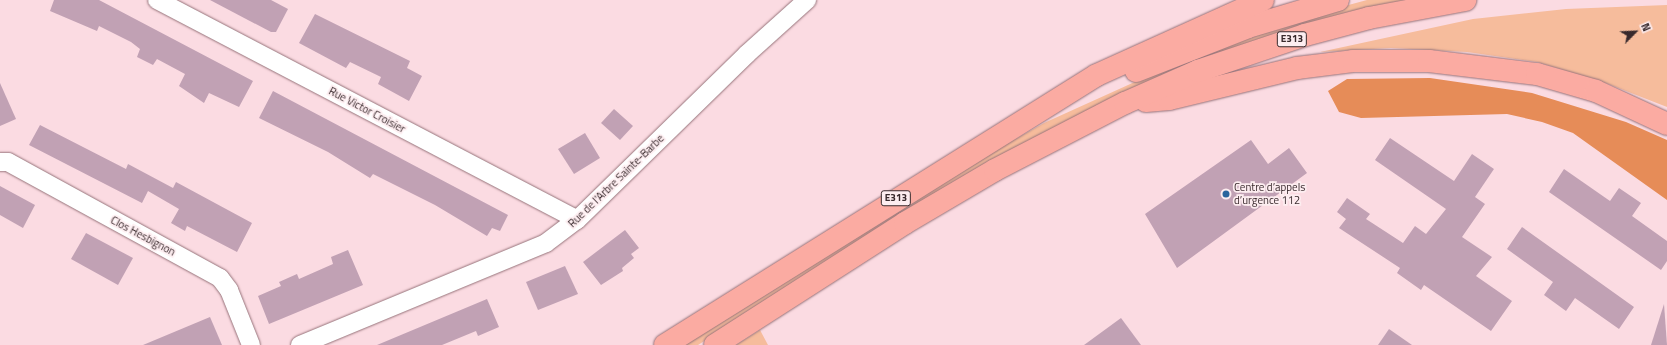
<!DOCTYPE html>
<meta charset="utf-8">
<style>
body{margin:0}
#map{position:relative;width:1667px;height:345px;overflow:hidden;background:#fbdbe2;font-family:"Titillium Web",sans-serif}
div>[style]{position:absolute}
.green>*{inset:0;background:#f6bc9c}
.forest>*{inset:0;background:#e68c58}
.building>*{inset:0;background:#c1a1b4}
.roads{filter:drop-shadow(0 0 1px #96737a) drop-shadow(0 0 1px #96737a)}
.street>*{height:18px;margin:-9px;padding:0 9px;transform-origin:9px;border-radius:9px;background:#fff}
.highway>*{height:22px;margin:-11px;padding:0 11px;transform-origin:11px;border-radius:11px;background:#fbaba2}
.dots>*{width:11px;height:11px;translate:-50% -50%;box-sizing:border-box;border:2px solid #fdedf0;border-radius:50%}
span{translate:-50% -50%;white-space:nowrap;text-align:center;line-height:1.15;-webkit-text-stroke:3.5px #fdedf0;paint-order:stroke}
.shield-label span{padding:1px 3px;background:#fdedf0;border:1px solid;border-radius:3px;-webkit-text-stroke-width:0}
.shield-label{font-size:10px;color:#38292c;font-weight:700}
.street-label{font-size:11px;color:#38292c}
.poi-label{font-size:11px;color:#38292c}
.left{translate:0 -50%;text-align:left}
.north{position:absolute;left:1615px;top:12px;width:40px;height:40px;-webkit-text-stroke:3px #fdedf0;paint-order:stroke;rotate:66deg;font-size:11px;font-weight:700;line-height:16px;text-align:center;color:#38292c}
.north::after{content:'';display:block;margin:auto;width:14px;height:18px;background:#38292c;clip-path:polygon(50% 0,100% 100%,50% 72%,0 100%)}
</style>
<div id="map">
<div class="green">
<div style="clip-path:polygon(1367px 0,1410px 0,1360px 10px,904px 213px,698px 345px,684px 345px,971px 164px,1044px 123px,1201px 52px,1278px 24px)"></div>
<div style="clip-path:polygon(1667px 5px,1667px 107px,1608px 84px,1537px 62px,1467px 52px,1391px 48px,1320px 52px,1473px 19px,1566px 9px)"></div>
<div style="clip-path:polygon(760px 330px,768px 345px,736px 345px)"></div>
</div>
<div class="forest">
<div style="clip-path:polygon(1430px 78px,1532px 93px,1626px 122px,1667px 140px,1667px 200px,1573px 133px,1542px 122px,1507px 114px,1361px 118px,1339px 112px,1328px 91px,1347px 79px)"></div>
</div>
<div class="building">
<div style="clip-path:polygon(54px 0,99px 0,253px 81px,239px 107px,209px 93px,204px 103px,179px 86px,185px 74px,157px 59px,153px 65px,137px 57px,140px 49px,131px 42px,99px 26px,97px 31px,50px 11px)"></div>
<div style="clip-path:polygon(210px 0,271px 0,288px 9px,276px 32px,271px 32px)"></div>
<div style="clip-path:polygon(315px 14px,410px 61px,407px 68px,422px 76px,409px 101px,378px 84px,381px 77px,350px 62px,346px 68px,299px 43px)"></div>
<div style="clip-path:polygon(0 83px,16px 119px,0 126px)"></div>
<div style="clip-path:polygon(273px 91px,508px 215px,500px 231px,492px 228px,487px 236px,435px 205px,373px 174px,370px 178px,328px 152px,259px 118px)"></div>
<div style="clip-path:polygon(614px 109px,633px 126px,620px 140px,601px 123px)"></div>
<div style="clip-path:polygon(40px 125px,126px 169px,128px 164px,173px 188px,176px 182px,252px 223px,237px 252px,187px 226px,185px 231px,171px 223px,179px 209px,148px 191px,142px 203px,29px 145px)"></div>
<div style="clip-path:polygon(585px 133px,600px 158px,574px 174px,558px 149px)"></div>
<div style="clip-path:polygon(1390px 138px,1454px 181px,1472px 154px,1494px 169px,1475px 197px,1485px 204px,1462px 237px,1492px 257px,1476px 276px,1512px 301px,1491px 331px,1424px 285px,1421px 290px,1397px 273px,1400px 268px,1339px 228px,1346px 219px,1337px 212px,1347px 198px,1370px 214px,1366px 219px,1403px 243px,1415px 226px,1426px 234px,1446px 209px,1375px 160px)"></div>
<div style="clip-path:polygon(1251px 140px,1268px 164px,1289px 148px,1307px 173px,1177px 268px,1145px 214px)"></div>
<div style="clip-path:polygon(1564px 169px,1610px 201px,1619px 188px,1641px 203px,1632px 216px,1667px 241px,1667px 261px,1661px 270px,1549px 192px)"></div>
<div style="clip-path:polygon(0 186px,35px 205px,23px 228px,0 215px)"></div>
<div style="clip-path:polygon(1522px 227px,1634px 307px,1619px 329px,1575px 298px,1566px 311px,1544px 295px,1553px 282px,1507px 249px)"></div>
<div style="clip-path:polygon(625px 230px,639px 248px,631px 254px,634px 258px,622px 268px,623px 271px,601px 285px,583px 262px)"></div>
<div style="clip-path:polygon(86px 233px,133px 258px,118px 285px,71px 259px)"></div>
<div style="clip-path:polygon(348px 250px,363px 285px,269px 324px,258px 296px,281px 286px,279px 282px,297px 274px,299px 279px,333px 264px,331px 257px)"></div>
<div style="clip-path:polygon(565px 266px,578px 294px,538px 310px,526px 282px)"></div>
<div style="clip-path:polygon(487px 299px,499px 327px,478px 336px,476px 331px,442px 345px,377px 345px)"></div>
<div style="clip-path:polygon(1664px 304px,1667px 345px,1651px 345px)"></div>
<div style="clip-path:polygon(210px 317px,222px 345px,143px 345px)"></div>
<div style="clip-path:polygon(1121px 318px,1141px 345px,1084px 345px)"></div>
<div style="clip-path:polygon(1389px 329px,1412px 345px,1378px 345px)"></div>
</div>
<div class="roads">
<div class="street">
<div style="left:157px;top:0;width:474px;rotate:27.6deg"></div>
<div style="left:0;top:162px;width:8px"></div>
<div style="left:8px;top:162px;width:242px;rotate:28.7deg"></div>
<div style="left:220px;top:278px;width:15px;rotate:53deg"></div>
<div style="left:229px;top:290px;width:59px;rotate:68.2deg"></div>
<div style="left:300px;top:345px;width:266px;rotate:-22.5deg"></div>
<div style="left:546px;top:243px;width:39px;rotate:-37deg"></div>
<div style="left:577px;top:220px;width:238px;rotate:-44.3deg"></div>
<div style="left:747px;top:54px;width:81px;rotate:-42deg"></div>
</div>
<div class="highway">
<div style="left:1136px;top:71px;width:120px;rotate:-21.4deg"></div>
<div style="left:1248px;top:27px;width:94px;rotate:-16.7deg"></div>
<div style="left:1146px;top:101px;width:23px;rotate:-5deg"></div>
<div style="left:1169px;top:99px;width:132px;rotate:-13.6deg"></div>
<div style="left:1297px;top:68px;width:56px;rotate:-7.1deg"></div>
<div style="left:1353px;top:61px;width:76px"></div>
<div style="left:1429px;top:61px;width:109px;rotate:6.9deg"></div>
<div style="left:1537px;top:74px;width:61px;rotate:16.1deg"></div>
<div style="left:1596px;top:91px;width:78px;rotate:24.9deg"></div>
<div style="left:665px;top:345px;width:509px;rotate:-32.01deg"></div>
<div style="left:1097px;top:75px;width:182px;rotate:-24.3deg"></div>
<div style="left:715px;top:345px;width:226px;rotate:-32.7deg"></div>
<div style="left:905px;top:223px;width:104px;rotate:-30.5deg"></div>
<div style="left:995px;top:170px;width:146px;rotate:-27.3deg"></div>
<div style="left:1125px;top:103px;width:80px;rotate:-23.7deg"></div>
<div style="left:1198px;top:71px;width:113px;rotate:-18.6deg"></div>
<div style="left:1305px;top:35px;width:66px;rotate:-14.9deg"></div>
<div style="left:1369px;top:18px;width:98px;rotate:-10.6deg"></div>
</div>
</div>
<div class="dots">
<div style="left:1226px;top:194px;background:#2b659d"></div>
</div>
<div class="shield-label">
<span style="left:1292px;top:39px">E313</span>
<span style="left:896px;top:198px">E313</span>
</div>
<div class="street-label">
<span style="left:367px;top:110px;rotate:28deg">Rue Victor Croisier</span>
<span style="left:616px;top:181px;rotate:-44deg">Rue de l'Arbre Sainte-Barbe</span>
<span style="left:143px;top:236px;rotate:28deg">Clos Hesbignon</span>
</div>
<div class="poi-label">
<span class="left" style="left:1234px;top:194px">Centre d’appels<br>d’urgence 112</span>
</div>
<div class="north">N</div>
</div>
